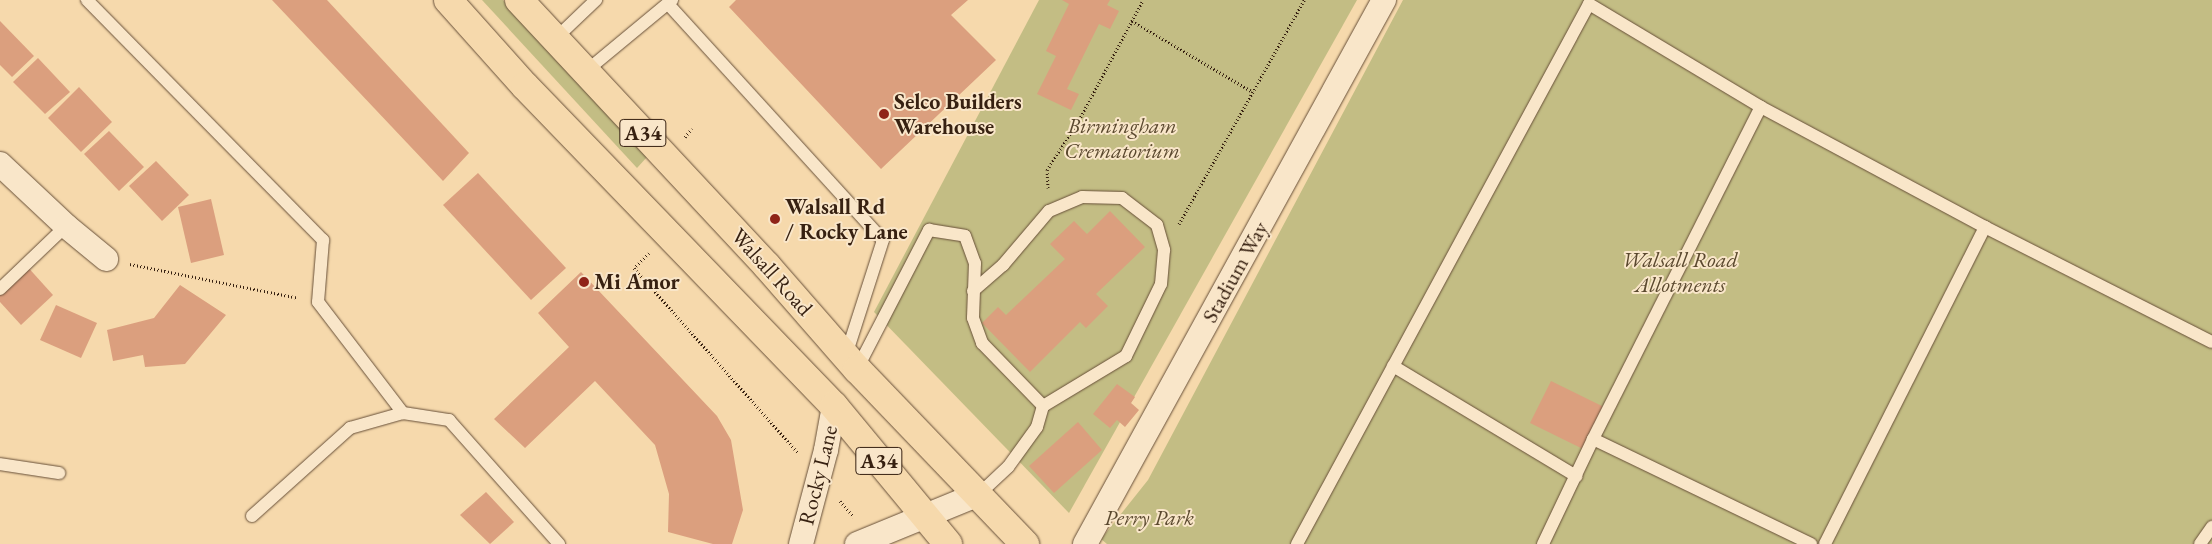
<!DOCTYPE html>
<style>
body{margin:0}
#map{position:relative;width:2212px;height:544px;overflow:hidden;background:#f6d9ac;font-family:"EB Garamond",serif}
div>[style]{position:absolute}
.green>*{inset:0;background:#c3bd84}
.building>*{inset:0;background:#db9f7e}
.path>*{height:3px;margin-top:-1.5px;transform-origin:0;background:repeating-linear-gradient(90deg,#372111 0 1px,transparent 0 3.5px)}
.roads{filter:drop-shadow(0 0 1px #674f38) drop-shadow(0 0 1px #674f38)}
.service>*{height:12px;margin:-6px;padding:0 6px;transform-origin:6px;border-radius:6px;background:#f9e6c9}
.minor>*{height:24px;margin:-12px;padding:0 12px;transform-origin:12px;border-radius:12px;background:#f9e6c9}
.trunk>*{height:28px;margin:-14px;padding:0 14px;transform-origin:14px;border-radius:14px;background:#f6d9ac}
.dots>*{width:14px;height:14px;translate:-50% -50%;box-sizing:border-box;border:2px solid #f9e6c9;border-radius:50%}
span{translate:-50% -50%;white-space:nowrap;text-align:center;line-height:1.15;-webkit-text-stroke:4px #f9e6c9;paint-order:stroke}
.shield-label span{padding:1px 4px;background:#f9e6c9;border:1px solid;border-radius:4px;-webkit-text-stroke-width:0}
.shield-label{font-size:21px;color:#372111;font-weight:700}
.poi-label{font-size:22px;color:#372111;font-weight:700}
.left{translate:0 -50%;text-align:left}
.park-label{font-size:22px;color:#5a482e;font-style:italic}
.street-label{font-size:22px;color:#372111}
</style>
<div id="map">
<div class="green">
<div style="clip-path:polygon(482px 0,503px 0,540px 39px,647px 157px,637px 168px)"></div>
<div style="clip-path:polygon(1039px 0,1357px 0,1069px 513px,874px 312px)"></div>
<div style="clip-path:polygon(1403px 0,2212px 0,2212px 544px,1107px 544px,1101px 539px,1148px 480px)"></div>
</div>
<div class="building">
<div style="clip-path:polygon(272px 0,327px 0,469px 153px,443px 181px)"></div>
<div style="clip-path:polygon(736px 0,968px 0,951px 15px,996px 60px,881px 169px,729px 7px)"></div>
<div style="clip-path:polygon(1062px 0,1110px 0,1107px 5px,1119px 11px,1110px 29px,1099px 24px,1067px 89px,1079px 94px,1071px 110px,1037px 94px,1056px 56px,1046px 51px,1069px 4px)"></div>
<div style="clip-path:polygon(0 21px,34px 56px,12px 77px,0 65px)"></div>
<div style="clip-path:polygon(38px 58px,70px 92px,45px 114px,13px 82px)"></div>
<div style="clip-path:polygon(79px 87px,112px 122px,81px 152px,48px 118px)"></div>
<div style="clip-path:polygon(109px 131px,144px 167px,119px 191px,84px 154px)"></div>
<div style="clip-path:polygon(156px 161px,189px 195px,162px 221px,129px 186px)"></div>
<div style="clip-path:polygon(478px 173px,566px 268px,531px 300px,443px 205px)"></div>
<div style="clip-path:polygon(211px 199px,224px 255px,191px 263px,178px 207px)"></div>
<div style="clip-path:polygon(1110px 211px,1145px 247px,1096px 294px,1108px 306px,1086px 328px,1080px 322px,1030px 372px,982px 323px,998px 307px,1006px 315px,1065px 259px,1050px 244px,1074px 221px,1087px 234px)"></div>
<div style="clip-path:polygon(25px 264px,53px 295px,21px 325px,0 302px,0 288px)"></div>
<div style="clip-path:polygon(581px 272px,717px 416px,731px 440px,743px 510px,732px 544px,713px 544px,668px 532px,669px 494px,655px 445px,595px 381px,525px 448px,494px 419px,569px 347px,538px 313px)"></div>
<div style="clip-path:polygon(180px 285px,226px 315px,185px 364px,145px 367px,143px 355px,113px 361px,107px 330px,154px 318px)"></div>
<div style="clip-path:polygon(56px 305px,97px 323px,81px 358px,40px 340px)"></div>
<div style="clip-path:polygon(1551px 381px,1606px 408px,1585px 450px,1530px 423px)"></div>
<div style="clip-path:polygon(1117px 384px,1135px 397px,1131px 403px,1139px 410px,1125px 427px,1117px 420px,1110px 428px,1093px 414px)"></div>
<div style="clip-path:polygon(1078px 422px,1102px 450px,1054px 493px,1029px 466px)"></div>
<div style="clip-path:polygon(486px 492px,514px 522px,490px 544px,460px 515px)"></div>
</div>
<div class="path">
<div style="left:1132px;top:21px;width:140px;rotate:30.4deg"></div>
<div style="left:685px;top:137px;width:11px;rotate:-52deg"></div>
<div style="left:1048px;top:188px;width:18px;rotate:-93deg"></div>
<div style="left:1047px;top:170px;width:59px;rotate:-57.4deg"></div>
<div style="left:1079px;top:120px;width:136px;rotate:-61.9deg"></div>
<div style="left:1179px;top:224px;width:257px;rotate:-60.8deg"></div>
<div style="left:649px;top:253px;width:21px;rotate:135deg"></div>
<div style="left:634px;top:268px;width:247px;rotate:48.4deg"></div>
<div style="left:130px;top:264px;width:171px;rotate:11.4deg"></div>
<div style="left:840px;top:501px;width:21px;rotate:49deg"></div>
</div>
<div class="roads">
<div class="service">
<div style="left:87px;top:0;width:337px;rotate:45.5deg"></div>
<div style="left:323px;top:240px;width:62px;rotate:94.6deg"></div>
<div style="left:318px;top:302px;width:140px;rotate:52.6deg"></div>
<div style="left:668px;top:4px;width:319px;rotate:47.7deg"></div>
<div style="left:883px;top:240px;width:121px;rotate:107.8deg"></div>
<div style="left:555px;top:39px;width:57px;rotate:-43.6deg"></div>
<div style="left:585px;top:72px;width:113px;rotate:-39.6deg"></div>
<div style="left:1985px;top:227px;width:254px;rotate:26.9deg"></div>
<div style="left:0;top:289px;width:91px;rotate:-43.7deg"></div>
<div style="left:973px;top:291px;width:40px;rotate:-41deg"></div>
<div style="left:1003px;top:265px;width:71px;rotate:-49.6deg"></div>
<div style="left:1049px;top:211px;width:36px;rotate:-23deg"></div>
<div style="left:1082px;top:197px;width:40px;rotate:1.4deg"></div>
<div style="left:1122px;top:198px;width:44px;rotate:37.6deg"></div>
<div style="left:1157px;top:225px;width:26px;rotate:74deg"></div>
<div style="left:1164px;top:250px;width:34px;rotate:95deg"></div>
<div style="left:1161px;top:284px;width:80px;rotate:115.9deg"></div>
<div style="left:1126px;top:356px;width:97px;rotate:148.9deg"></div>
<div style="left:1393px;top:366px;width:214px;rotate:31deg"></div>
<div style="left:857px;top:369px;width:157px;rotate:-62.6deg"></div>
<div style="left:929px;top:230px;width:36px;rotate:9deg"></div>
<div style="left:965px;top:236px;width:29px;rotate:70deg"></div>
<div style="left:975px;top:263px;width:55px;rotate:92.1deg"></div>
<div style="left:973px;top:318px;width:27px;rotate:70deg"></div>
<div style="left:982px;top:343px;width:88px;rotate:45.9deg"></div>
<div style="left:1043px;top:406px;width:22px;rotate:106deg"></div>
<div style="left:1037px;top:427px;width:49px;rotate:125.9deg"></div>
<div style="left:1008px;top:467px;width:40px;rotate:137deg"></div>
<div style="left:1593px;top:439px;width:372px;rotate:-63.2deg"></div>
<div style="left:0;top:464px;width:60px;rotate:8.7deg"></div>
<div style="left:252px;top:516px;width:132px;rotate:-41.9deg"></div>
<div style="left:350px;top:428px;width:55px;rotate:-15.8deg"></div>
<div style="left:403px;top:413px;width:47px;rotate:8.7deg"></div>
<div style="left:449px;top:420px;width:166px;rotate:48.4deg"></div>
<div style="left:1297px;top:544px;width:614px;rotate:-61.6deg"></div>
<div style="left:1589px;top:4px;width:200px;rotate:30.9deg"></div>
<div style="left:1761px;top:107px;width:254px;rotate:28.2deg"></div>
<div style="left:1985px;top:227px;width:355px;rotate:116.8deg"></div>
<div style="left:1543px;top:544px;width:116px;rotate:-64.5deg"></div>
<div style="left:1593px;top:439px;width:242px;rotate:25.7deg"></div>
<div style="left:2200px;top:544px;width:21px;rotate:-55deg"></div>
</div>
<div class="minor">
<div style="left:0;top:164px;width:91px;rotate:43.2deg"></div>
<div style="left:66px;top:226px;width:52px;rotate:39.5deg"></div>
<div style="left:801px;top:544px;width:97px;rotate:-75.1deg"></div>
<div style="left:826px;top:450px;width:45px;rotate:-79.7deg"></div>
<div style="left:857px;top:544px;width:132px;rotate:-22.3deg"></div>
<div style="left:1085px;top:544px;width:621px;rotate:-61.21deg"></div>
</div>
<div class="trunk">
<div style="left:448px;top:0;width:115px;rotate:48.2deg"></div>
<div style="left:525px;top:86px;width:445px;rotate:46deg"></div>
<div style="left:834px;top:406px;width:179px;rotate:50.4deg"></div>
<div style="left:519px;top:0;width:364px;rotate:47deg"></div>
<div style="left:767px;top:266px;width:137px;rotate:48.9deg"></div>
<div style="left:857px;top:369px;width:243px;rotate:46.2deg"></div>
</div>
</div>
<div class="dots">
<div style="left:884px;top:114px;background:#8f2418"></div>
<div style="left:775px;top:219px;background:#8f2418"></div>
<div style="left:584px;top:282px;background:#8f2418"></div>
</div>
<div class="shield-label">
<span style="left:643px;top:133px">A34</span>
<span style="left:879px;top:461px">A34</span>
</div>
<div class="poi-label">
<span class="left" style="left:894px;top:114px">Selco Builders<br>Warehouse</span>
<span class="left" style="left:785px;top:219px">Walsall Rd<br>/ Rocky Lane</span>
<span class="left" style="left:594px;top:282px">Mi Amor</span>
</div>
<div class="park-label">
<span style="left:1122px;top:138px">Birmingham<br>Crematorium</span>
<span style="left:1680px;top:272px">Walsall Road<br>Allotments</span>
<span style="left:1149px;top:518px">Perry Park</span>
</div>
<div class="street-label">
<span style="left:772px;top:272px;rotate:48deg">Walsall Road</span>
<span style="left:1235px;top:272px;rotate:-61deg">Stadium Way</span>
<span style="left:818px;top:475px;rotate:-76deg">Rocky Lane</span>
</div>
</div>
